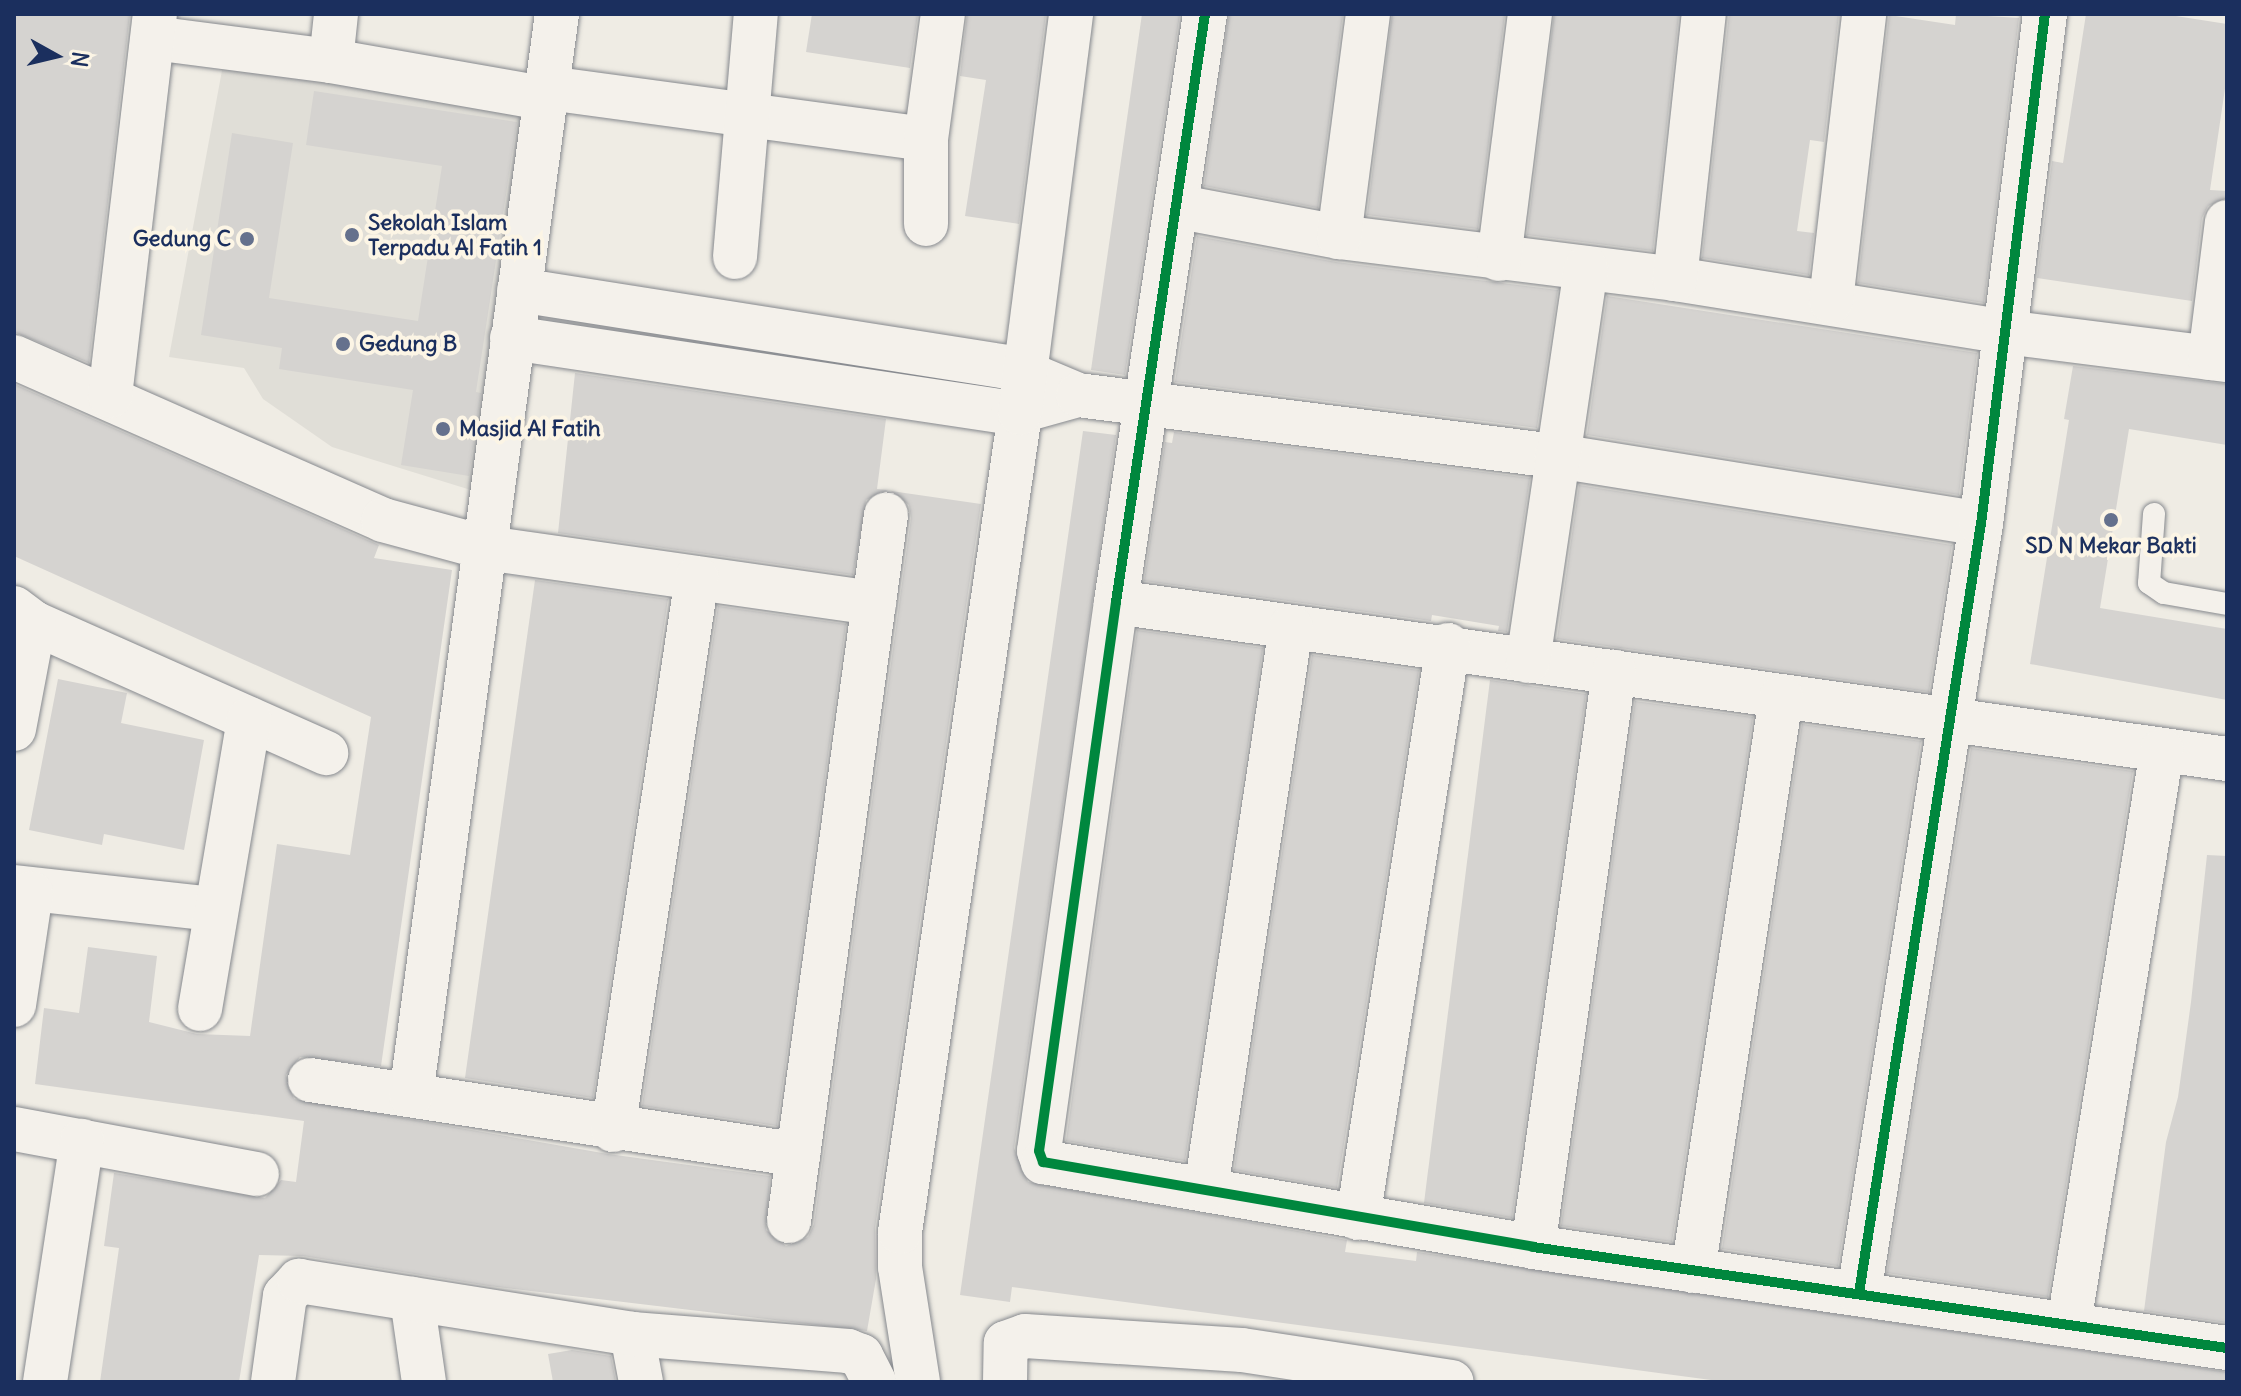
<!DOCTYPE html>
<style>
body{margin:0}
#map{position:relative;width:2241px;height:1396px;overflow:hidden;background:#efece4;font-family:Delius,sans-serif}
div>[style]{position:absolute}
.built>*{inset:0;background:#e0ded7}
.building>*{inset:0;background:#d5d3d0}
.roads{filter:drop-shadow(0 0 2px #86898e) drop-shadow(0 0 2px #86898e)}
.lane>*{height:22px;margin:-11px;padding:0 11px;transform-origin:11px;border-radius:11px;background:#f4f1eb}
.street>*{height:44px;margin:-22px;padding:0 22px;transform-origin:22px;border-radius:22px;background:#f4f1eb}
.cycleway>*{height:10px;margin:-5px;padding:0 5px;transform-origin:5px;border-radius:5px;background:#00873e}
.dots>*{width:22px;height:22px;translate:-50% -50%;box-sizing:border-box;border:4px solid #fcf5e5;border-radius:50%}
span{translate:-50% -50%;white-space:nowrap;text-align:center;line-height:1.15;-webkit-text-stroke:8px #fcf5e5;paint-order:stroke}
.poi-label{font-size:22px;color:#1b2f5e;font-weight:700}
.left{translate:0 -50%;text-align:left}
.right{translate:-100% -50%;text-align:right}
.frame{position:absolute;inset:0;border:16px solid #1b2f5e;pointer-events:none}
.north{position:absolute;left:16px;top:16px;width:80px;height:80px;-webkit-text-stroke:6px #fcf5e5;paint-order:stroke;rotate:98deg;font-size:22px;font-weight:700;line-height:32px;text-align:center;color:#1b2f5e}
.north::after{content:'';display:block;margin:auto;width:28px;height:36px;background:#1b2f5e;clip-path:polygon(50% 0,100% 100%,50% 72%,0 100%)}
</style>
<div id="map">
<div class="built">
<div style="clip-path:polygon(223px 65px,531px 113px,474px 491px,332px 447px,263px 399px,244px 368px,169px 357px)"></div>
</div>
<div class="building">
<div style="clip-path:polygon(14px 14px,130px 14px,89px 363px,14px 332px)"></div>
<div style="clip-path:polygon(812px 14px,918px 14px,910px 68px,806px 52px)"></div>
<div style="clip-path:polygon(967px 14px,1046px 14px,1019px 224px,965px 216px,986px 80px,960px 76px)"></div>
<div style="clip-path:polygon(1142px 14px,1180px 14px,1125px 375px,1091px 370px)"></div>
<div style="clip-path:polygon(1229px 14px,1343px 14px,1318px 208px,1204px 186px)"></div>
<div style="clip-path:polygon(1392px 14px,1505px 14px,1478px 229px,1367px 215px)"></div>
<div style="clip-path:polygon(1554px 14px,1679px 14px,1653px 251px,1527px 235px)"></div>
<div style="clip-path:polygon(1729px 14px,1839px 14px,1824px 142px,1810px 140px,1797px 231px,1814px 233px,1809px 275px,1702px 258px)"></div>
<div style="clip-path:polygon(1956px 14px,2019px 18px,1984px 303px,1858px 283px,1889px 15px,1955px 25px)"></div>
<div style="clip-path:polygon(2086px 14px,2163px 14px,2227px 24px,2227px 75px,2210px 190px,2227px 191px,2227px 198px,2208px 206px,2202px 218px,2192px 301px,2037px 278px,2052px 161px,2063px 163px)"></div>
<div style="clip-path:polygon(314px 91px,517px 122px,476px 392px,481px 393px,469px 476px,401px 465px,413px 390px,279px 369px,282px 348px,201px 335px,232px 133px,293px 143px,269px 298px,418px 321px,442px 166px,306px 145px)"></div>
<div style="clip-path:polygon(1197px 236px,1336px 262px,1558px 290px,1537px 428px,1175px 382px)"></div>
<div style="clip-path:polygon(1607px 296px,1977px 353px,1959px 495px,1587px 435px)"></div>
<div style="clip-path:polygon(2073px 366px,2227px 384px,2227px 445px,2129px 429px,2100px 608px,2227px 629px,2227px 700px,2030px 664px,2069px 420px,2064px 419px)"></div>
<div style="clip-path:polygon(575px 373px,886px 419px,877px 489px,888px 490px,866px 500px,853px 575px,558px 533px)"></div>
<div style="clip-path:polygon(14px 384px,379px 545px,374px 558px,452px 570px,381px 1066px,300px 1057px,286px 1075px,294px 1099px,608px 1154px,770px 1176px,766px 1230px,786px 1246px,808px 1237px,814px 1224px,911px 518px,909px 505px,891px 491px,981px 504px,875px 1228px,876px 1279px,867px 1331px,489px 1286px,303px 1256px,259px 1255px,239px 1382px,100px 1382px,119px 1248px,104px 1246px,114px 1173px,265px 1198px,281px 1180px,296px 1182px,304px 1121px,35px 1084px,44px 1008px,79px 1013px,88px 947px,157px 956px,149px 1022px,197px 1034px,250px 1036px,277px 844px,350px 855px,371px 717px,14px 556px)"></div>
<div style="clip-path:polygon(1083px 431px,1116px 435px,1014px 1148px,1028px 1182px,1347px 1240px,1345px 1252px,1416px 1261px,1417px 1252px,2227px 1372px,2227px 1382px,1726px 1382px,1012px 1287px,1010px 1302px,960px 1295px)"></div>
<div style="clip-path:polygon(1174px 432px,1530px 478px,1507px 632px,1498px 631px,1499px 626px,1432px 615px,1431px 621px,1144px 581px,1165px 442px,1172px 443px)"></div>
<div style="clip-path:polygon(1579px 485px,1952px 545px,1929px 692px,1557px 639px)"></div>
<div style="clip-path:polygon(535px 580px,668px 599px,593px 1098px,465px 1078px)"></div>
<div style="clip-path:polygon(718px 606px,846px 624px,777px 1126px,642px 1106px)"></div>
<div style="clip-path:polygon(1137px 630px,1263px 648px,1185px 1161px,1066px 1141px)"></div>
<div style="clip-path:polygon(1312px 655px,1419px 670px,1337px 1188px,1234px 1170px)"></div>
<div style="clip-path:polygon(58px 679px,127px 693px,121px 723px,204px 740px,184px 850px,104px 834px,102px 845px,29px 830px)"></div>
<div style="clip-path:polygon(1490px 680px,1586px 694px,1512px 1218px,1424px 1203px)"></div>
<div style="clip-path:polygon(1635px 701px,1753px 717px,1672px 1242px,1561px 1226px)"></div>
<div style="clip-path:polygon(1802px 724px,1921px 741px,1838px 1266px,1722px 1249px)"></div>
<div style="clip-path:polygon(1971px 748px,2133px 771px,2048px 1297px,1887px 1273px)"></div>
<div style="clip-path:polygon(2207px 855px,2227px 856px,2227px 1323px,2144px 1311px,2166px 1142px,2178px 1097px,2191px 1002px)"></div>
<div style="clip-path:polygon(572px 1350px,611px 1356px,616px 1382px,553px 1382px,548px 1354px)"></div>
</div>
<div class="roads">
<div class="lane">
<div style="left:2154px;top:514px;width:69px;rotate:94.1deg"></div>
<div style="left:2149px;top:583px;width:18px;rotate:34deg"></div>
<div style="left:2164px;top:593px;width:64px;rotate:9.9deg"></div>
</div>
<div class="street">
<div style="left:1205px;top:14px;width:595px;rotate:98.61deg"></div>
<div style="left:1116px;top:602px;width:554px;rotate:97.98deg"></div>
<div style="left:1039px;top:1151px;width:12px;rotate:70deg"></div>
<div style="left:1043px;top:1162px;width:497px;rotate:9.8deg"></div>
<div style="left:1533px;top:1247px;width:701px;rotate:8.28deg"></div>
<div style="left:153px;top:38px;width:179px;rotate:7.4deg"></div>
<div style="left:331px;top:61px;width:220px;rotate:9.9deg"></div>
<div style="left:331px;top:61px;width:47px;rotate:-83.9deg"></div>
<div style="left:548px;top:88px;width:381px;rotate:7.7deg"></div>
<div style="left:1180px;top:207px;width:162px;rotate:10.7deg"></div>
<div style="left:1339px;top:237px;width:339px;rotate:7.1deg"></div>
<div style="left:1675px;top:279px;width:334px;rotate:9.1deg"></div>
<div style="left:2005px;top:332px;width:224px;rotate:7.2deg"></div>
<div style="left:926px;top:224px;width:85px;rotate:-90deg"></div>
<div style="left:926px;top:139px;width:126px;rotate:-82.3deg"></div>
<div style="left:1339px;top:237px;width:225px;rotate:-82.6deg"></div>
<div style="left:735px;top:257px;width:244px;rotate:-85.1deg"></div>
<div style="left:1499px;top:259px;width:247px;rotate:-82.8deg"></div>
<div style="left:1675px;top:279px;width:267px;rotate:-83.8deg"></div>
<div style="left:1831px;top:301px;width:289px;rotate:-83.4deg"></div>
<div style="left:512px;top:338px;width:507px;rotate:8.51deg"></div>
<div style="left:1013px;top:413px;width:67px;rotate:-15.5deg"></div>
<div style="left:1078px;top:395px;width:69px;rotate:-157.1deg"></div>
<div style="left:1014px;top:368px;width:501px;rotate:-171.05deg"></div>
<div style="left:14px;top:357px;width:403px;rotate:23.8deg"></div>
<div style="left:383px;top:520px;width:107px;rotate:15.2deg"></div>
<div style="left:486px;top:548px;width:392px;rotate:8.1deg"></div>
<div style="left:2210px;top:358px;width:137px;rotate:-82.9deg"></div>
<div style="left:1078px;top:395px;width:483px;rotate:7.3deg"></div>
<div style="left:1557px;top:456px;width:429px;rotate:9.1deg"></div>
<div style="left:110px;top:396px;width:385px;rotate:-83.3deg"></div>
<div style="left:1116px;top:602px;width:1122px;rotate:8.04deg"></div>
<div style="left:14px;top:608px;width:25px;rotate:37deg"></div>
<div style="left:34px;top:623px;width:320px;rotate:24deg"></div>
<div style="left:1528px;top:661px;width:397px;rotate:-81.6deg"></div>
<div style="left:14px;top:729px;width:108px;rotate:-79.3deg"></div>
<div style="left:14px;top:887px;width:200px;rotate:6.3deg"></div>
<div style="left:14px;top:1005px;width:113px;rotate:-81.4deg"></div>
<div style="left:200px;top:1009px;width:294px;rotate:-80.4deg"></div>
<div style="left:310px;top:1080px;width:494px;rotate:8.7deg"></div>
<div style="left:411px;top:1095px;width:1091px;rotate:-82.31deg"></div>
<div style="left:14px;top:1129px;width:247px;rotate:10.5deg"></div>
<div style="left:613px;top:1130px;width:558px;rotate:-81.35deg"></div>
<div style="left:1206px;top:1189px;width:568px;rotate:-81.4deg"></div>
<div style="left:1358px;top:1218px;width:580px;rotate:-81.07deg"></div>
<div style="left:789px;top:1221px;width:713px;rotate:-82.18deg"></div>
<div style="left:1533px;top:1247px;width:581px;rotate:-81.98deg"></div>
<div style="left:1693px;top:1271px;width:580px;rotate:-81.27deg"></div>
<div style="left:1859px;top:1293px;width:779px;rotate:-80.99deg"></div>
<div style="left:1981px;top:524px;width:514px;rotate:-82.85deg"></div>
<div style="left:412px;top:1299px;width:84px;rotate:81.8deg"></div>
<div style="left:2069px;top:1323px;width:580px;rotate:-80.78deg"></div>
<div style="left:632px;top:1334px;width:49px;rotate:79.4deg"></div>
<div style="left:45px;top:1382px;width:244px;rotate:-81.3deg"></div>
<div style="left:273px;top:1382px;width:87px;rotate:-82.1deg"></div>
<div style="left:285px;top:1296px;width:21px;rotate:-47deg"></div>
<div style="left:299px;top:1281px;width:337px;rotate:9deg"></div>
<div style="left:632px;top:1334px;width:217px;rotate:4.5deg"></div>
<div style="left:848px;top:1351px;width:14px;rotate:21deg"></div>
<div style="left:861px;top:1356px;width:29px;rotate:63deg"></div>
<div style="left:918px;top:1382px;width:116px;rotate:-98.9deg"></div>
<div style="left:900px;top:1267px;width:35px;rotate:-90deg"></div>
<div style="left:900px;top:1232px;width:828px;rotate:-81.66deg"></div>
<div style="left:1020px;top:413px;width:402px;rotate:-82.7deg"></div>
<div style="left:1005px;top:1382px;width:39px;rotate:-89deg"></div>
<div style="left:1006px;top:1343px;width:20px;rotate:-20deg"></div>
<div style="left:1025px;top:1336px;width:217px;rotate:3.7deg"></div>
<div style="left:1242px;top:1350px;width:212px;rotate:8.7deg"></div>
</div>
</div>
<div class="cycleway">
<div style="left:1205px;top:14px;width:595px;rotate:98.61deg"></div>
<div style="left:1116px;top:602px;width:554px;rotate:97.98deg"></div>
<div style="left:1039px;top:1151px;width:12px;rotate:70deg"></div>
<div style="left:1043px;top:1162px;width:497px;rotate:9.8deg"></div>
<div style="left:1533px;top:1247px;width:701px;rotate:8.28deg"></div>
<div style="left:1859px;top:1293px;width:779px;rotate:-80.99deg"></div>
<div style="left:1981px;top:524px;width:514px;rotate:-82.85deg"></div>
</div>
<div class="dots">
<div style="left:352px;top:235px;background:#65718d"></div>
<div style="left:247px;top:239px;background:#65718d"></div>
<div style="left:343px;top:344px;background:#65718d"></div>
<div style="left:443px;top:429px;background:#65718d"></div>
<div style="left:2111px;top:520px;background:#65718d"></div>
</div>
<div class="poi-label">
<span class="left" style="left:368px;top:235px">Sekolah Islam<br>Terpadu Al Fatih 1</span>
<span class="right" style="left:231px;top:239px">Gedung C</span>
<span class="left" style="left:359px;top:344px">Gedung B</span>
<span class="left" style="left:459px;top:429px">Masjid Al Fatih</span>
<span style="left:2111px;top:546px">SD N Mekar Bakti</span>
</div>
<div class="frame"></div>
<div class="north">N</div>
</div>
